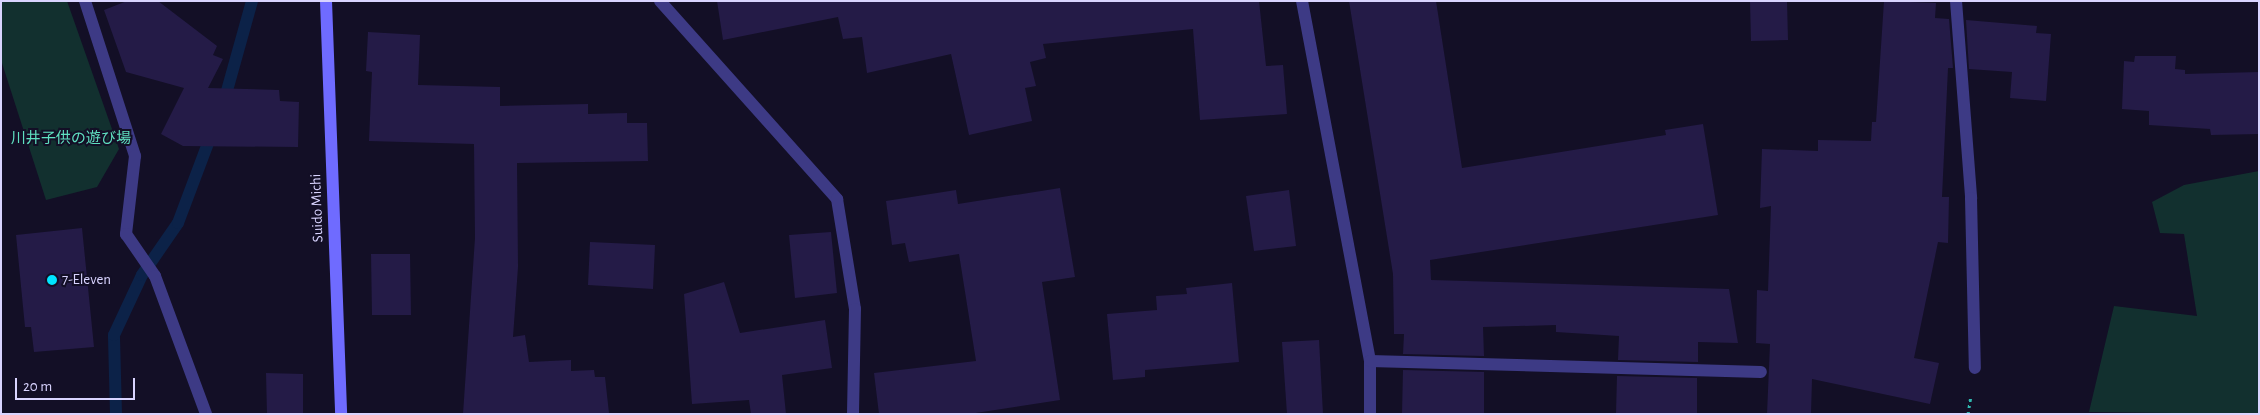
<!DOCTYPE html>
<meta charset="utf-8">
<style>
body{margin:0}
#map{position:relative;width:2260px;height:415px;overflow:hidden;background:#130f26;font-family:"Alegreya Sans","Noto Sans JP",sans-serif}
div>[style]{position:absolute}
.green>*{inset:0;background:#12302f}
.stream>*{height:12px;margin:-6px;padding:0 6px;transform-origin:6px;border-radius:6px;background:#0c2248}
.building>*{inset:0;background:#241b47}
.path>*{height:3px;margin-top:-1.5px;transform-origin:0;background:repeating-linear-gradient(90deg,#2fb8b0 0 2.5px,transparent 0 6.5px)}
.street>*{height:12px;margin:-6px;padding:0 6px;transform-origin:6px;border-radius:6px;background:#3d3a85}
.secondary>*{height:12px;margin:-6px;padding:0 6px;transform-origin:6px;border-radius:6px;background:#6f6bff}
.dots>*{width:14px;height:14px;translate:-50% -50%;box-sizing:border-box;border:2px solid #130f26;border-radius:50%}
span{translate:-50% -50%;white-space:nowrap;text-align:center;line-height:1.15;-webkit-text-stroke:4px #130f26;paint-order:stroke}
.park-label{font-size:15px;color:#5fe0c0}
.street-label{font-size:15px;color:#d9d4ff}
.poi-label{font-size:15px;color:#d9d4ff}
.left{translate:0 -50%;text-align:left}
.frame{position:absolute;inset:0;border:2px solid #d9d4ff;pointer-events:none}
.scale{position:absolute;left:15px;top:378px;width:120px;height:22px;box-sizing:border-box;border:2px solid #d9d4ff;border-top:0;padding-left:6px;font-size:15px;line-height:18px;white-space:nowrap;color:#d9d4ff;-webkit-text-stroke:4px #130f26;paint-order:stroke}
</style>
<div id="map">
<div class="green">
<div style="clip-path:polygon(1px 1px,67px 1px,119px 149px,97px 187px,46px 200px,1px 60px)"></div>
<div style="clip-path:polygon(2259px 171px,2259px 414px,2089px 412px,2114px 306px,2197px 316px,2184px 234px,2160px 233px,2152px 202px,2184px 185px)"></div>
</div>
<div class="stream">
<div style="left:223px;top:105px;width:108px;rotate:-74.4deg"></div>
<div style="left:116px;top:414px;width:79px;rotate:-91.5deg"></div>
<div style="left:114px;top:335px;width:66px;rotate:-65deg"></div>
<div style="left:142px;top:275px;width:63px;rotate:-55.3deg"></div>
<div style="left:178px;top:223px;width:99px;rotate:-69.4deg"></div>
</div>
<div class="building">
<div style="clip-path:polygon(127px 1px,158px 1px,217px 46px,213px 55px,223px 59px,208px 88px,279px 90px,280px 101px,299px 102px,298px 147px,183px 146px,161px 134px,184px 88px,126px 72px,104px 10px)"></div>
<div style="clip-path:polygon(717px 1px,1259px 1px,1266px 66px,1283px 65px,1287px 114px,1200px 120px,1193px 29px,1043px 44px,1046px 58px,1030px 62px,1036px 86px,1025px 88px,1032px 121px,969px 135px,951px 54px,867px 73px,862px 37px,843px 39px,838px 17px,723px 40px)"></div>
<div style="clip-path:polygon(1349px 1px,1436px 1px,1462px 168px,1666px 135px,1665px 130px,1703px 124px,1718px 215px,1430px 260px,1431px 280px,1729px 289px,1738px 343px,1698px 342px,1698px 362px,1618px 360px,1619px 336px,1556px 332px,1556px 325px,1483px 327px,1484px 356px,1403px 354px,1404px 334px,1394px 334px,1393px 274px)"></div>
<div style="clip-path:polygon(1750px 1px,1787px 1px,1788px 40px,1751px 41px)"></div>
<div style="clip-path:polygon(1884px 1px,1936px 3px,1935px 18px,1949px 19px,1953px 68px,1948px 68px,1942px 197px,1949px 197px,1948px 243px,1938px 242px,1914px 358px,1939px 363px,1930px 404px,1812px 379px,1811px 414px,1767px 414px,1770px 344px,1756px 343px,1757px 290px,1768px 291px,1771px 206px,1760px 208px,1762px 149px,1818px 151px,1818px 140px,1871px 141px,1872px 122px,1876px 122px)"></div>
<div style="clip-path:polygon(1966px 20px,2037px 26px,2036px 33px,2051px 34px,2046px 101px,2010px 98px,2012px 72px,1969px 69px)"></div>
<div style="clip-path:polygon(368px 32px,420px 35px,418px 85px,500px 87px,500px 106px,588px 104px,588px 114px,627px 113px,627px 123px,647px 123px,648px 161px,517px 163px,518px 267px,513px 337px,525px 335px,529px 362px,571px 360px,571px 371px,594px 370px,595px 377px,605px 377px,609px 413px,463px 414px,475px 238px,474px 144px,369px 141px,372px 72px,366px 71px)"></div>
<div style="clip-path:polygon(2135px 56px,2176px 56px,2175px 69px,2185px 70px,2185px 74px,2259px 72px,2259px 134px,2211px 135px,2210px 129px,2149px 125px,2149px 111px,2122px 109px,2124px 61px,2134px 62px)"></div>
<div style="clip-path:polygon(1060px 188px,1075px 277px,1042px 282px,1060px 400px,969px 414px,879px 414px,874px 373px,976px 361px,959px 254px,909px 262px,905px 243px,892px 245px,886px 201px,956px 190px,958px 204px)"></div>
<div style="clip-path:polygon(1289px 190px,1296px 246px,1254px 251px,1246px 196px)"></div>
<div style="clip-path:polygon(82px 228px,94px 347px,34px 352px,31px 327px,25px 327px,16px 235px)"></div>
<div style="clip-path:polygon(831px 232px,837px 293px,795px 298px,789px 235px)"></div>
<div style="clip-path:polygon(590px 242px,655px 245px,653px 289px,588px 285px)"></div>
<div style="clip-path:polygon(371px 254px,410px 254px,411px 315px,372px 315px)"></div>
<div style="clip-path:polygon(724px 282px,740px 333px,825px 320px,832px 368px,782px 375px,786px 414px,751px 414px,749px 400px,692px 404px,684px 294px)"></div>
<div style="clip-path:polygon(1232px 283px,1239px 362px,1145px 370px,1145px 377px,1113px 380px,1107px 314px,1157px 310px,1156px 296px,1187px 294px,1186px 288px)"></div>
<div style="clip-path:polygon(1319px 340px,1323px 414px,1287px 414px,1282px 342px)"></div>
<div style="clip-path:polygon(1403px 370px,1484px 372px,1484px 414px,1402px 414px)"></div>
<div style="clip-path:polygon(266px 373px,303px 374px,303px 414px,267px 414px)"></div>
<div style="clip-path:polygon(1617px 376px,1697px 378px,1697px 414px,1616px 414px)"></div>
</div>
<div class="path">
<div style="left:1968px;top:414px;width:18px;rotate:-81deg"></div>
</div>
<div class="street">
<div style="left:85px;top:1px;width:163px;rotate:72.1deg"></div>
<div style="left:135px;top:156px;width:79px;rotate:96.6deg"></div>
<div style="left:126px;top:234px;width:51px;rotate:55.4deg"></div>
<div style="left:155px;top:276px;width:147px;rotate:69.7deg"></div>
<div style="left:660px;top:1px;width:266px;rotate:48.2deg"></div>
<div style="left:837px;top:199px;width:111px;rotate:80.7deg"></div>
<div style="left:855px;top:309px;width:105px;rotate:91.1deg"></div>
<div style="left:1302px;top:1px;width:366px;rotate:79.3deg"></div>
<div style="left:1370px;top:361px;width:53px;rotate:90deg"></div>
<div style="left:1956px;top:1px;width:198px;rotate:85.6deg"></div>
<div style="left:1971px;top:198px;width:170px;rotate:88.7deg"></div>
<div style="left:1370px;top:361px;width:391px;rotate:1.6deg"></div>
</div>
<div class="secondary">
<div style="left:326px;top:1px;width:413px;rotate:87.9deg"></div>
</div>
<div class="dots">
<div style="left:52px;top:280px;background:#00e5ff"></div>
</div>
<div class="park-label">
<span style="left:71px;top:139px">川井子供の遊び場</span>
</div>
<div class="street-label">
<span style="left:317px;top:208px;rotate:-92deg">Suido Michi</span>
</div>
<div class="poi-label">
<span class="left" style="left:62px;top:280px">7-Eleven</span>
</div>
<div class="frame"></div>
<div class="scale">20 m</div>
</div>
